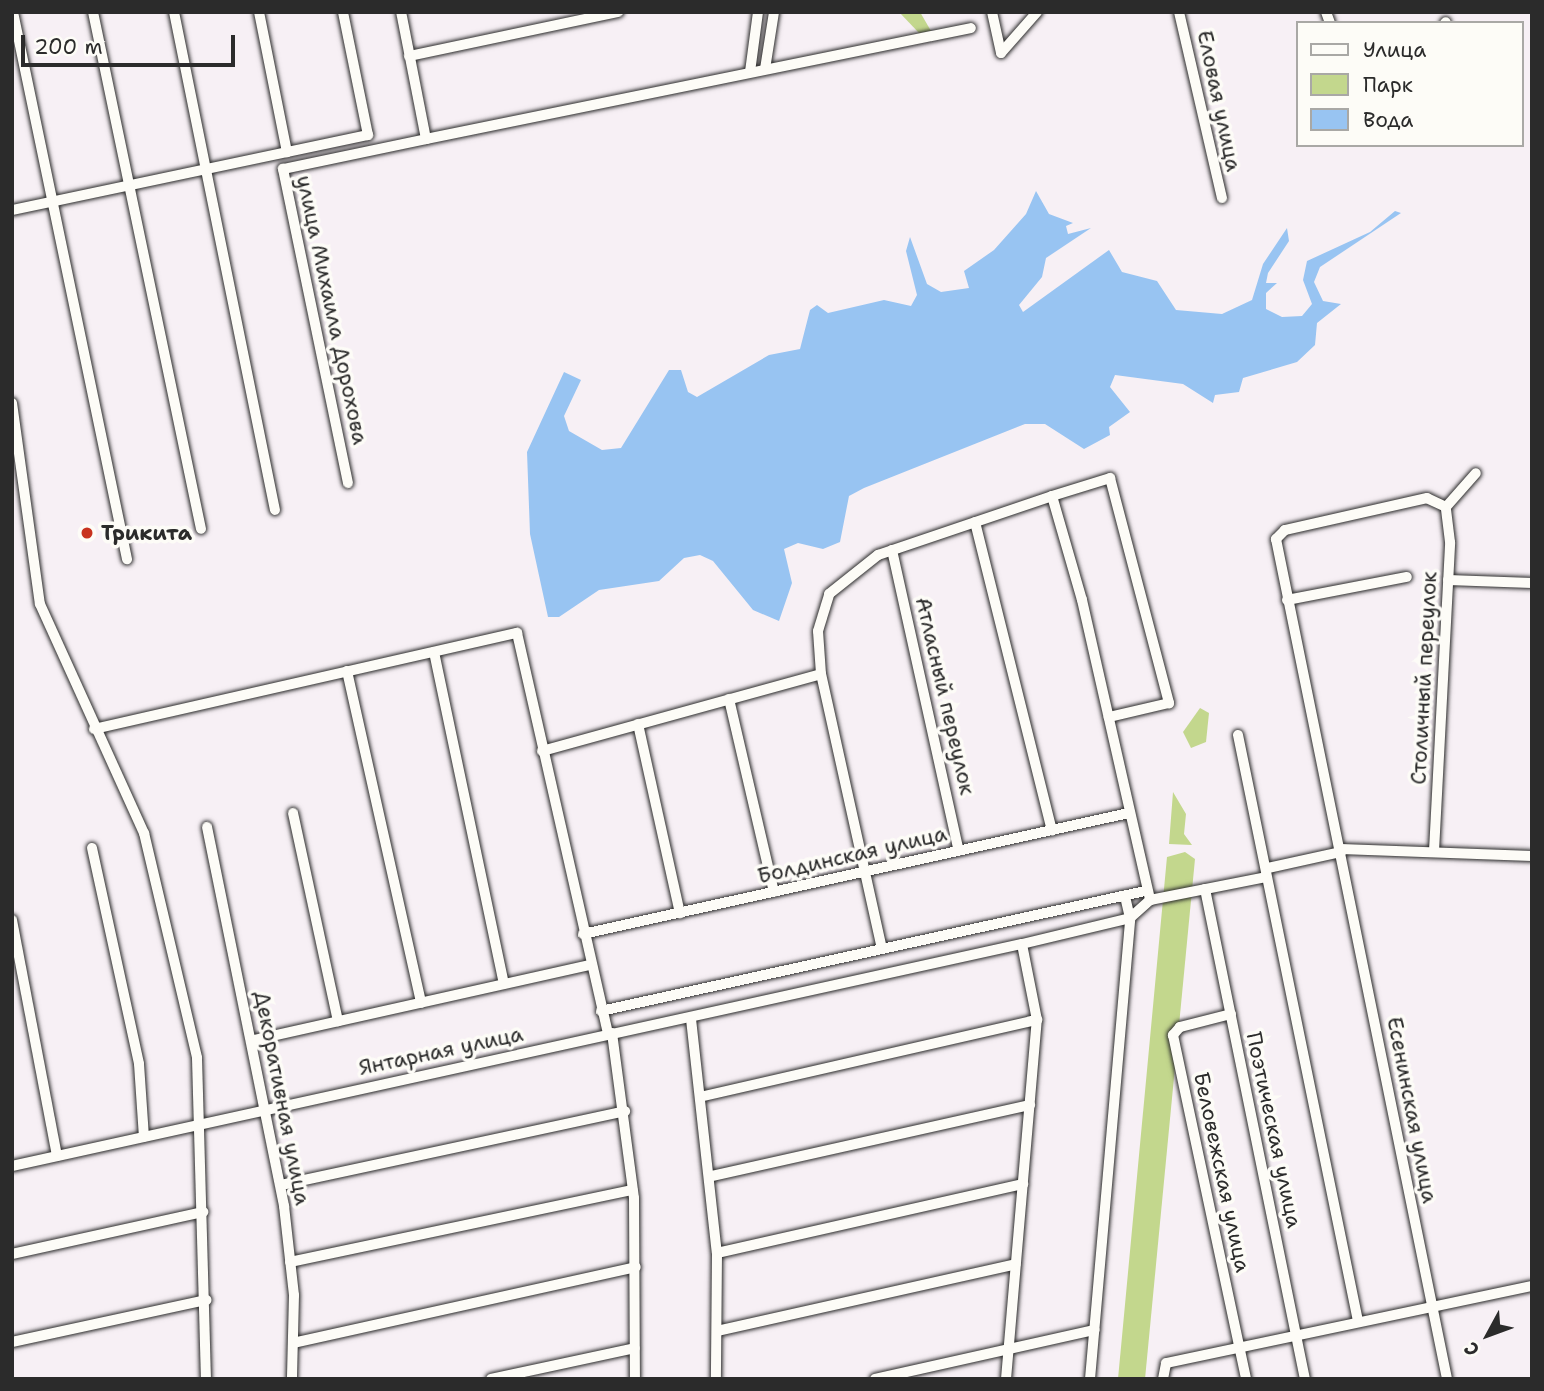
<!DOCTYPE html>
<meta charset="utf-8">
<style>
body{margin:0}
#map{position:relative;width:1544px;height:1391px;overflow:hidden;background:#f7f0f5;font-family:"Shantell Sans",sans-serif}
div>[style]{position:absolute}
.green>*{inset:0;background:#c3d78d}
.water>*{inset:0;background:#98c4f2}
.roads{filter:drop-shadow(0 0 2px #2b2b2b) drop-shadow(0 0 2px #2b2b2b)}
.minor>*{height:10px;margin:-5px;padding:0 5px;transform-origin:5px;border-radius:5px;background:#fdfcf7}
.dots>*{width:19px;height:19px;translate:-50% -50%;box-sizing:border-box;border:4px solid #fdfcf7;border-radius:50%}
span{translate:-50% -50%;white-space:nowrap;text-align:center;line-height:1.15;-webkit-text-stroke:7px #fdfcf7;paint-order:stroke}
.street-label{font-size:21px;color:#2b2b2b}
.poi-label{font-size:21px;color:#2b2b2b;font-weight:700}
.left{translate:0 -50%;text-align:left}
.frame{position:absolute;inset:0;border:14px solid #2b2b2b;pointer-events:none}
.legend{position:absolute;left:1296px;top:21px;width:228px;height:126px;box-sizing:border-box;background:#fdfcf7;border:2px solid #a9a8a5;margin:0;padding:9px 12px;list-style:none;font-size:21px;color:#2b2b2b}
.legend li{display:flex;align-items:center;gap:14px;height:35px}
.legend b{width:35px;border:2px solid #a9a8a5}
.north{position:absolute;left:1453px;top:1300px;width:70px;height:70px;-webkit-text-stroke:5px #fdfcf7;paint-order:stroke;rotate:229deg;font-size:19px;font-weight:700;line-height:28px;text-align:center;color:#2b2b2b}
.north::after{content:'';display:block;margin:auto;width:24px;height:32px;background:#2b2b2b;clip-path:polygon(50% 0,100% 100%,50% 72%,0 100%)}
.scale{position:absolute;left:21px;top:35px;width:214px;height:32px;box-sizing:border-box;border:4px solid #2b2b2b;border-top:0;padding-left:9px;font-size:21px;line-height:24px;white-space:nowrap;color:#2b2b2b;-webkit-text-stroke:5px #fdfcf7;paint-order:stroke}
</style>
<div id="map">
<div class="green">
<div style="clip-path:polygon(899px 12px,920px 12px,931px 31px,919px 33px)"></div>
<div style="clip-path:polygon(1200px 708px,1209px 713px,1206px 742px,1191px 748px,1183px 732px)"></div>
<div style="clip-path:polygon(1173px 792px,1186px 814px,1184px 834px,1192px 845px,1169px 844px)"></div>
<div style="clip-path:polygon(1185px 852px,1195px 859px,1145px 1379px,1118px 1379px,1167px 857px)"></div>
</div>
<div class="water">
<div style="clip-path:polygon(1036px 191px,1049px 214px,1073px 223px,1066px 226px,1068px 234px,1091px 228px,1046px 258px,1042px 277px,1019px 305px,1023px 312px,1109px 250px,1122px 272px,1157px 281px,1176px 310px,1222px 314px,1252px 300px,1263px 264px,1287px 228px,1289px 241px,1268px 273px,1266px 283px,1277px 283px,1266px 293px,1266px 309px,1282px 317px,1302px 316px,1312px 304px,1303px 280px,1307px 261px,1370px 232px,1395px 211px,1401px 213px,1320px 267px,1314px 282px,1323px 301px,1341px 304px,1317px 323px,1315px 345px,1297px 362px,1243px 378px,1239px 392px,1215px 395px,1213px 403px,1183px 384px,1115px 375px,1110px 387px,1130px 412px,1109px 427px,1110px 435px,1084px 449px,1045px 424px,1025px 424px,864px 488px,849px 496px,840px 542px,823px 549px,798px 543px,784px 549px,792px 583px,779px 621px,753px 610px,713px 561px,700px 555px,684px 558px,659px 581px,599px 590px,559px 617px,548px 617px,530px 534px,527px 452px,564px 372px,581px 380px,564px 416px,569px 431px,602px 450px,621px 448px,669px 370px,681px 370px,688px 392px,697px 397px,769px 355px,800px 349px,810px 310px,817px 305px,828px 313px,884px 300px,911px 306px,917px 295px,906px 251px,910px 237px,927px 284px,941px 292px,969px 288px,964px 271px,994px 250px,1026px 214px)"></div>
</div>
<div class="roads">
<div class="minor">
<div style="left:13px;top:12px;width:559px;rotate:78.23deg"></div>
<div style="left:93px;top:12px;width:528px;rotate:78.2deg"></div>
<div style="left:174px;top:12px;width:508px;rotate:78.54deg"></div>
<div style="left:259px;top:12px;width:143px;rotate:78.7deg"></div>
<div style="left:992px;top:12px;width:42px;rotate:77.6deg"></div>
<div style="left:1001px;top:53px;width:55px;rotate:-48.7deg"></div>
<div style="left:1179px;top:12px;width:191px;rotate:77deg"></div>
<div style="left:1326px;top:12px;width:12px;rotate:70deg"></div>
<div style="left:1445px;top:23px;width:1px;rotate:-45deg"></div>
<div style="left:409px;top:56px;width:214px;rotate:-11.9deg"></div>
<div style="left:765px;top:69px;width:58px;rotate:-81deg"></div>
<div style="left:750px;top:72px;width:61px;rotate:-82.4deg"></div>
<div style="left:426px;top:139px;width:556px;rotate:-11.51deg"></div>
<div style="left:12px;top:210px;width:364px;rotate:-11.9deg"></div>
<div style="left:368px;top:135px;width:126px;rotate:-101.5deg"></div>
<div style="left:12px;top:403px;width:203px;rotate:82.1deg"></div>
<div style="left:40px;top:604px;width:252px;rotate:65.6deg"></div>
<div style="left:144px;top:833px;width:231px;rotate:76.7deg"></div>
<div style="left:197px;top:1058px;width:321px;rotate:88.4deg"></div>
<div style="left:348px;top:483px;width:321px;rotate:-101.7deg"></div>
<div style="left:283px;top:169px;width:146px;rotate:-11.8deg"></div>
<div style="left:426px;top:139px;width:129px;rotate:-101.1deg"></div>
<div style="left:1052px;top:496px;width:61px;rotate:-17.2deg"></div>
<div style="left:1110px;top:478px;width:233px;rotate:75.3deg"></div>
<div style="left:1169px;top:703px;width:62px;rotate:166.9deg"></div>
<div style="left:1446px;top:507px;width:21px;rotate:-155deg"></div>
<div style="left:1427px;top:498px;width:146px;rotate:167.3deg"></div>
<div style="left:1285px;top:530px;width:13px;rotate:135deg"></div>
<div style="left:1276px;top:539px;width:857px;rotate:78.49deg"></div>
<div style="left:1446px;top:507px;width:45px;rotate:-48.6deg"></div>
<div style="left:975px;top:522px;width:318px;rotate:76deg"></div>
<div style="left:892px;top:550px;width:308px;rotate:77.5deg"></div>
<div style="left:1448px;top:580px;width:84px;rotate:2deg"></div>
<div style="left:1287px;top:600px;width:122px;rotate:-10.9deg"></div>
<div style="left:434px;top:652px;width:339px;rotate:78.1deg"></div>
<div style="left:347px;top:671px;width:340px;rotate:77.4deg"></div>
<div style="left:729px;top:699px;width:198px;rotate:76.9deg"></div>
<div style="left:638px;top:724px;width:194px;rotate:77.5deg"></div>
<div style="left:94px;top:729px;width:434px;rotate:-12.8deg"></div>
<div style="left:517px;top:633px;width:411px;rotate:77.2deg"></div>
<div style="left:1238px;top:735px;width:598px;rotate:78.43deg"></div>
<div style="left:542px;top:751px;width:289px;rotate:-15.4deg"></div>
<div style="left:293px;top:813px;width:213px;rotate:77.8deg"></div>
<div style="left:207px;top:827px;width:387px;rotate:78.5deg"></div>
<div style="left:284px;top:1206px;width:90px;rotate:83.6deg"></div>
<div style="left:294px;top:1295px;width:84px;rotate:91.4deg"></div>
<div style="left:92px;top:848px;width:221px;rotate:77.7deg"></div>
<div style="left:139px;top:1064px;width:73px;rotate:86.1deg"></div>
<div style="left:1341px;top:849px;width:191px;rotate:2.1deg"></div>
<div style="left:1434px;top:851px;width:309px;rotate:-87deg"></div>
<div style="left:1450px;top:542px;width:35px;rotate:-97deg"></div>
<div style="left:1268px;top:868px;width:75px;rotate:-12.4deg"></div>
<div style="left:1205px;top:889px;width:500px;rotate:78.47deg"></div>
<div style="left:12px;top:920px;width:240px;rotate:79.2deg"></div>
<div style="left:583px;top:934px;width:559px;rotate:-12.5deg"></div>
<div style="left:882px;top:949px;width:282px;rotate:-102.5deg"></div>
<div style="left:821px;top:674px;width:43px;rotate:-94deg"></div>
<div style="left:818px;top:631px;width:39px;rotate:-73deg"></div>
<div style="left:829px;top:594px;width:63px;rotate:-38.5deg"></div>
<div style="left:878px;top:555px;width:184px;rotate:-18.7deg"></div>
<div style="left:1052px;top:496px;width:108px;rotate:73.9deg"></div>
<div style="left:1082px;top:600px;width:308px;rotate:77.2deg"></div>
<div style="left:601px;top:1011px;width:557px;rotate:-12.44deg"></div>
<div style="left:1231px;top:1014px;width:53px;rotate:165.7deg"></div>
<div style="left:1180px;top:1027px;width:11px;rotate:131deg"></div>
<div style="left:1173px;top:1035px;width:352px;rotate:78deg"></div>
<div style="left:691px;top:1019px;width:235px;rotate:83.7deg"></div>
<div style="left:717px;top:1253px;width:126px;rotate:90.5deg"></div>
<div style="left:612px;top:1033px;width:166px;rotate:82.4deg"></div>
<div style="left:634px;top:1198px;width:181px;rotate:89.7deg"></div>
<div style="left:254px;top:1040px;width:344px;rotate:-12.6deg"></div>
<div style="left:704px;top:1096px;width:342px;rotate:-12.9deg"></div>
<div style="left:12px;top:1166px;width:1034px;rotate:-12.4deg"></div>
<div style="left:1022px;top:944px;width:111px;rotate:-13.5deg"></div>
<div style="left:1130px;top:918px;width:27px;rotate:-42deg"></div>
<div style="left:1150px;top:900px;width:118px;rotate:-11.2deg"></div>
<div style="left:712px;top:1176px;width:326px;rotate:-12.6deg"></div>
<div style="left:281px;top:1185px;width:352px;rotate:-12.1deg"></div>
<div style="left:717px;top:1253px;width:314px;rotate:-12.7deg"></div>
<div style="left:12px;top:1254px;width:196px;rotate:-12.4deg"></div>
<div style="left:290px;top:1262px;width:350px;rotate:-11.9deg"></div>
<div style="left:717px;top:1331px;width:306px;rotate:-12.6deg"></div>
<div style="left:12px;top:1342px;width:199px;rotate:-12.2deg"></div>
<div style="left:293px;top:1343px;width:351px;rotate:-12.5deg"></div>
<div style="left:491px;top:1379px;width:147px;rotate:-12.1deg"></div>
<div style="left:875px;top:1379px;width:225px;rotate:-12.6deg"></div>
<div style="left:1006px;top:1379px;width:360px;rotate:-85.1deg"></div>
<div style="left:1037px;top:1020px;width:77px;rotate:-101.2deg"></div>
<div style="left:1090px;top:1379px;width:463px;rotate:-85deg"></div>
<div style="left:1130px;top:918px;width:23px;rotate:-103deg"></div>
<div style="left:1163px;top:1379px;width:16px;rotate:-79deg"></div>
<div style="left:1166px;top:1363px;width:374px;rotate:-11.9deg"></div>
</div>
</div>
<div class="dots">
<div style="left:87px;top:533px;background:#c8321e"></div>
</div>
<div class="street-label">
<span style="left:1219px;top:101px;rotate:78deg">Еловая улица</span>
<span style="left:332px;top:310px;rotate:78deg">улица Михаила Дорохова</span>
<span style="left:1424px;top:678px;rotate:-87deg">Столичный переулок</span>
<span style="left:945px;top:696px;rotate:77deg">Атласный переулок</span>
<span style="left:852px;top:855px;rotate:-13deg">Болдинская улица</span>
<span style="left:441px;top:1051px;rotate:-12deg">Янтарная улица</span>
<span style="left:282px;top:1098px;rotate:79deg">Декоративная улица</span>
<span style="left:1412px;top:1110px;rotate:79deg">Есенинская улица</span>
<span style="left:1274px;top:1130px;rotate:78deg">Поэтическая улица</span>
<span style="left:1222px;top:1172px;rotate:78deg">Беловежская улица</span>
</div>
<div class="poi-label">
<span class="left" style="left:101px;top:533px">Трикита</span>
</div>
<div class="frame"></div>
<ul class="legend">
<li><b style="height:9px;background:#fdfcf7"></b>Улица</li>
<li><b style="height:19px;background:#c3d78d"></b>Парк</li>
<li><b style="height:19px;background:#98c4f2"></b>Вода</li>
</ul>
<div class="north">С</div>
<div class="scale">200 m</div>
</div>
